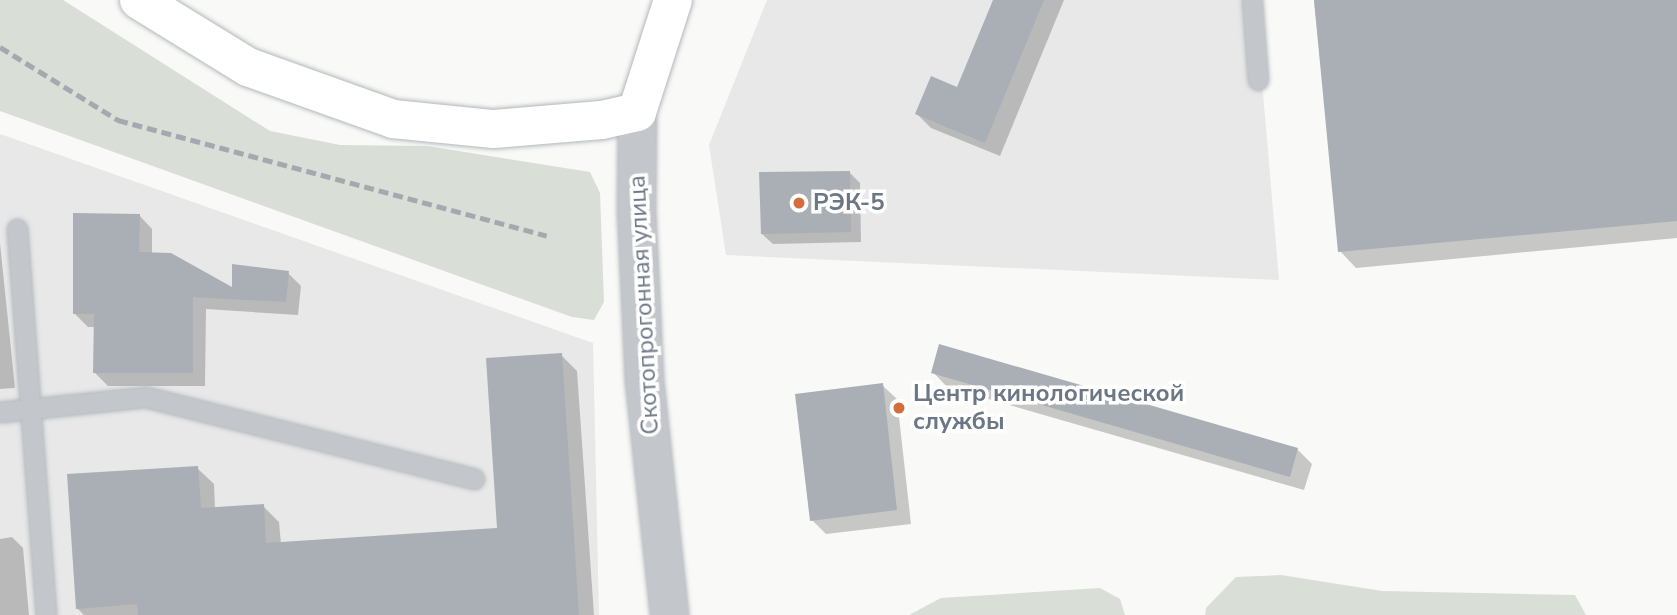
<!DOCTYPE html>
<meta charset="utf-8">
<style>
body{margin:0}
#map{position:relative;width:1677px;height:615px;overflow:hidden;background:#f9f9f7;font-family:"Nunito Sans",sans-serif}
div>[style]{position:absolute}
.built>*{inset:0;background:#e7e8e7}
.green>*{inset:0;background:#d9ded7}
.shadow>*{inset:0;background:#0003}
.building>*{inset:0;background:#a9afb5}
.roads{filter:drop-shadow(0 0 2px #b3b8bd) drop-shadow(0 0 2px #b3b8bd)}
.lane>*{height:19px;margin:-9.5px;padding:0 9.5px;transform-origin:9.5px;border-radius:9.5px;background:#c3c6ca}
.street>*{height:37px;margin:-18.5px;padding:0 18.5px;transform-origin:18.5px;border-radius:18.5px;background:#c3c6ca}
.secondary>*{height:38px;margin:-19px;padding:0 19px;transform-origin:19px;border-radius:19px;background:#fff}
.rail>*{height:5px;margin-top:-2.5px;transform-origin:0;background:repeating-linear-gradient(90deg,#a5a9af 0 10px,transparent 0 15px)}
.dots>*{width:19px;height:19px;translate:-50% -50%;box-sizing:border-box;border:4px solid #fff;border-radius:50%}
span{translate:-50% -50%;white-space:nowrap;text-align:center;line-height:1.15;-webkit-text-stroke:7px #fff;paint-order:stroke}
.poi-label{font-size:24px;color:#6b7785;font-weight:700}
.left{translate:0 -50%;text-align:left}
.street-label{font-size:24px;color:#6b7785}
</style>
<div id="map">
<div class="built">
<div style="clip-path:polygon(767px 0,1255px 0,1279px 280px,726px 255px,709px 145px)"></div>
<div style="clip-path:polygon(0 134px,593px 343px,599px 615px,0 615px)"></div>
</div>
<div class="green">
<div style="clip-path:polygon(0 0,63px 0,270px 131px,340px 145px,427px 146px,590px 172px,600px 193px,604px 302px,594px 320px,572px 317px,0 111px)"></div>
<div style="clip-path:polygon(1281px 575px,1382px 591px,1575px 595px,1586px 615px,1205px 615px,1206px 608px,1236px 577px)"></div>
<div style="clip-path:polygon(1100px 588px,1120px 599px,1125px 615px,909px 615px,941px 598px)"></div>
</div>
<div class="shadow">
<div style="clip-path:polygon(995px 0,1064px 0,1000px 156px,931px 128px,917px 114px,958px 89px)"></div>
<div style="clip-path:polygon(1314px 0,1677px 0,1677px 238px,1356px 268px,1340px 251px)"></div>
<div style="clip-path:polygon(849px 172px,860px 183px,861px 242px,773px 244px,762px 234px)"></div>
<div style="clip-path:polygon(139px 215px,152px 229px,152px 254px,234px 290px,288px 273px,301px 286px,298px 315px,206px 309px,205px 386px,108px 386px,95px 373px,95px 327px,88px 327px,74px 313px)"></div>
<div style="clip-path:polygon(0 243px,15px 388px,0 389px)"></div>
<div style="clip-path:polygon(940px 346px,1298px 450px,1312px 464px,1304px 490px,947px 387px,933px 372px)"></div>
<div style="clip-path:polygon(561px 355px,577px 371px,594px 615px,84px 615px,77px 608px,197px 468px,214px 484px,215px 509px,263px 506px,279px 522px,281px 544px,499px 529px)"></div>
<div style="clip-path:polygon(882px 385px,897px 399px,911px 524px,826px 534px,812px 520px)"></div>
<div style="clip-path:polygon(12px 537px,23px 548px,29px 615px,0 615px,0 539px)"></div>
</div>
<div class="building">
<div style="clip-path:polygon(993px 0,1044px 0,985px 143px,915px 114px,931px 76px,957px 87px)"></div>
<div style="clip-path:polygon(1314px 0,1677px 0,1677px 221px,1338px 252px)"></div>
<div style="clip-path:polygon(850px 171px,851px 232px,761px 234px,759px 172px)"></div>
<div style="clip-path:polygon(73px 213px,140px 214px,139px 252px,171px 253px,232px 287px,232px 264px,289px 271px,286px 302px,193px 297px,193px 373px,93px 373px,94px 314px,73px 314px)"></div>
<div style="clip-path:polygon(939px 344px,1298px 448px,1290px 477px,931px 373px)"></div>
<div style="clip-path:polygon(562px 353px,579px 615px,138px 615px,137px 604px,76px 609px,67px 474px,198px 466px,201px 508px,264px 504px,266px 543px,497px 528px,486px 358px)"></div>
<div style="clip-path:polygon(883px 383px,897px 510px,810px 521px,795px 394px)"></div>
</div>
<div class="roads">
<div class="lane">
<div style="left:1252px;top:0;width:80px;rotate:85.7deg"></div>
<div style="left:17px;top:229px;width:387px;rotate:85.7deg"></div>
<div style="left:0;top:412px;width:147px;rotate:-5.9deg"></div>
<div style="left:146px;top:397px;width:338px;rotate:14deg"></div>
</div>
<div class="street">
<div style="left:637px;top:112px;width:98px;rotate:90.6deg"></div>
<div style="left:636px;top:210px;width:170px;rotate:87.3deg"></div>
<div style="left:644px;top:380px;width:236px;rotate:83.9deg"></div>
</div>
<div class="secondary">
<div style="left:139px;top:0;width:128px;rotate:31.6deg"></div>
<div style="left:248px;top:67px;width:154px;rotate:19.7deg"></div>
<div style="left:393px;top:119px;width:101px;rotate:5.7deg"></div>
<div style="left:494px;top:129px;width:108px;rotate:-4.8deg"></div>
<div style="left:602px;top:120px;width:36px;rotate:-13deg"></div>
<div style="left:637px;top:112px;width:118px;rotate:-72.2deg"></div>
</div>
</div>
<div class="rail">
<div style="left:0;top:47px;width:139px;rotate:31.7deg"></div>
<div style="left:118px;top:120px;width:444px;rotate:15.1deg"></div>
</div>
<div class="dots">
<div style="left:799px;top:203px;background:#d46d3c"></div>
<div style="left:899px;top:408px;background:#d46d3c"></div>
</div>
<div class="poi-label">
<span class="left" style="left:813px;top:203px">РЭК-5</span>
<span class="left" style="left:913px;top:408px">Центр кинологической<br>службы</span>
</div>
<div class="street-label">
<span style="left:644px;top:305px;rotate:-93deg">Скотопрогонная улица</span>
</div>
</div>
